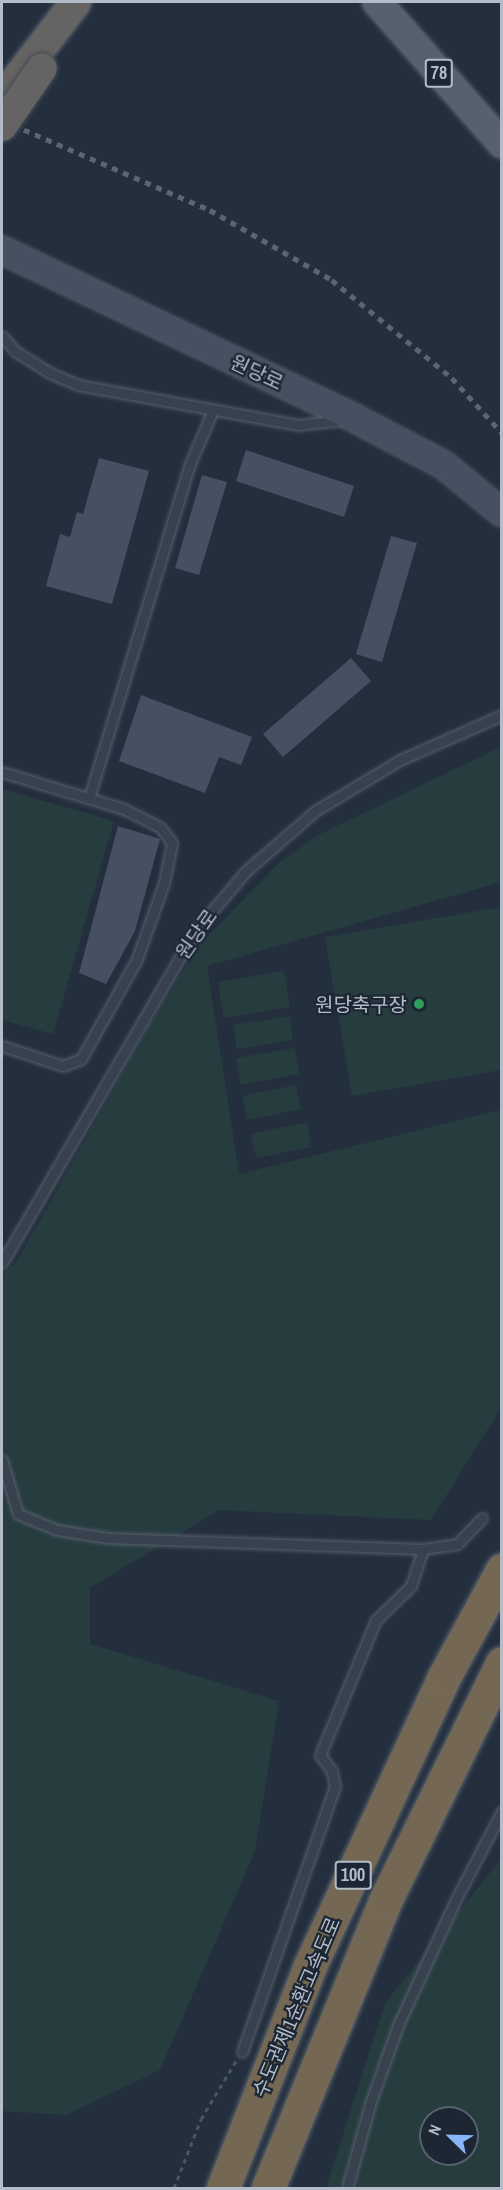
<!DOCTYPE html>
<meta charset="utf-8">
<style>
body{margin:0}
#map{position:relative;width:503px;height:2190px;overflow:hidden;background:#242f3e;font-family:"Archivo Narrow","Noto Sans KR",sans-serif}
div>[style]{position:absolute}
.green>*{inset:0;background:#263c3f}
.building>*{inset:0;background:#455162}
.path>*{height:3px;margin-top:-1.5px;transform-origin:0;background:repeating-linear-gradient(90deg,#44595c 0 4.5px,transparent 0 9px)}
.roads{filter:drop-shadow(0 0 2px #565f6c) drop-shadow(0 0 2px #565f6c)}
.service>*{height:9px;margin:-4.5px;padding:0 4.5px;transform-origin:4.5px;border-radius:4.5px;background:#38414e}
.secondary>*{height:26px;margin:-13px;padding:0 13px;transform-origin:13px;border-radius:13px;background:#465061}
.primary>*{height:28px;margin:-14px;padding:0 14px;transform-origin:14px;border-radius:14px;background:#56606e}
.trunk>*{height:30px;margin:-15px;padding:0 15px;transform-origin:15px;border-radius:15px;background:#656462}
.motorway>*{height:33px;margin:-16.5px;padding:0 16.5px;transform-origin:16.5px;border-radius:16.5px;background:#746855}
.rail>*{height:4.5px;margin-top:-2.25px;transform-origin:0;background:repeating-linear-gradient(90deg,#5a6575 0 6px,transparent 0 12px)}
.bridges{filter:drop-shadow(0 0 2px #434c59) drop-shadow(0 0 2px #434c59)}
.trunk-bridge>*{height:30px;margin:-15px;padding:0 15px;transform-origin:15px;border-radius:15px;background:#656462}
.dots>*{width:16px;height:16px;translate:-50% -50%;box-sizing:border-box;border:3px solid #1d2633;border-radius:50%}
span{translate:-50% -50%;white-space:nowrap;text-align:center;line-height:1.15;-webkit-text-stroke:4.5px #1d2633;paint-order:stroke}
.shield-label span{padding:2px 4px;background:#1d2633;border:2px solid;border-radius:4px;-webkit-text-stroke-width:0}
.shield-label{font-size:18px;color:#b4bcc9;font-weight:700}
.street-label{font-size:20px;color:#b4bcc9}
.poi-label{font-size:20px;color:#b4bcc9}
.right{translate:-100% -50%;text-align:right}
.frame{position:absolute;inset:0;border:3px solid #b4bcc9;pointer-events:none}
.north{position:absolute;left:419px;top:2106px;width:60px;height:60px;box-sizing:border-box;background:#1d2633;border:2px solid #59626f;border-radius:50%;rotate:293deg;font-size:16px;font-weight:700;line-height:24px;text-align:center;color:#b4bcc9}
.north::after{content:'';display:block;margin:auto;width:21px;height:27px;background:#8ab4f8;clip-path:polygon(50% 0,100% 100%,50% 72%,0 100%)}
</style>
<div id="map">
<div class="green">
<div style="clip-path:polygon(501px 747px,501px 882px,207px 966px,239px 1174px,501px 1110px,501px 1408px,431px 1520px,219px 1510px,90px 1588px,90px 1644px,279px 1701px,255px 1851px,160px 2070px,66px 2115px,2px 2111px,2px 1274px,16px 1263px,151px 1022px,200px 944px,281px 861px,320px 834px)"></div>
<div style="clip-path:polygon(2px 789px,114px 821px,53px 1034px,2px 1020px)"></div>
<div style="clip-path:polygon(501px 907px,501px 1070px,352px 1096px,325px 937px)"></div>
<div style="clip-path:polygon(284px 971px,290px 1007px,224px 1018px,218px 982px)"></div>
<div style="clip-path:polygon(290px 1016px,293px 1040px,237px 1049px,233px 1025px)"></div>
<div style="clip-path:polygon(295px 1048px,299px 1074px,241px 1085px,236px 1058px)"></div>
<div style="clip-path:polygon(296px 1085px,301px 1109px,247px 1120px,242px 1096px)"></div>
<div style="clip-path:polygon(307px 1122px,311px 1147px,256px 1158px,251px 1134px)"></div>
<div style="clip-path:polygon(evenodd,501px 1859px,501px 2188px,326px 2188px,385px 2003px,501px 1859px,431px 2118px,467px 2118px,467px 2154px,431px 2154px,431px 2118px)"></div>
</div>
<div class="building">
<div style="clip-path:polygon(246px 450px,354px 486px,344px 517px,236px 481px)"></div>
<div style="clip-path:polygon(99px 458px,149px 471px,112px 604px,46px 586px,60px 534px,70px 537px,77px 512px,83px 514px)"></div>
<div style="clip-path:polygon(202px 475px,227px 482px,199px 575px,175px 568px)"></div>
<div style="clip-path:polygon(391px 536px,417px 543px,382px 662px,356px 654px)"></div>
<div style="clip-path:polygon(351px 658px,371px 681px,283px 757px,263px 734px)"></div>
<div style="clip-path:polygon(141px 695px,252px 737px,241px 765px,219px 757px,205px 793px,119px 761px)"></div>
<div style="clip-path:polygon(118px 826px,160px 839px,135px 931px,106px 984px,79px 973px)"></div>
</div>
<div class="path">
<div style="left:174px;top:2188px;width:74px;rotate:-68.6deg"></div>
<div style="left:201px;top:2119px;width:68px;rotate:-58.9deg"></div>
</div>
<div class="roads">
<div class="service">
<div style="left:2px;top:336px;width:20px;rotate:49deg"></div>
<div style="left:15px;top:351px;width:41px;rotate:32.2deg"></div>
<div style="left:50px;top:373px;width:30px;rotate:23deg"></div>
<div style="left:78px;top:385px;width:224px;rotate:10.3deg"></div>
<div style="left:298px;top:425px;width:43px;rotate:-6.6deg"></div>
<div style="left:2px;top:772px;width:127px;rotate:16.9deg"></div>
<div style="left:124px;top:809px;width:40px;rotate:26.6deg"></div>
<div style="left:160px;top:827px;width:20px;rotate:53deg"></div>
<div style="left:172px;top:843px;width:41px;rotate:101.3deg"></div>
<div style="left:164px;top:883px;width:81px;rotate:109.6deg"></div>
<div style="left:137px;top:959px;width:115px;rotate:119.2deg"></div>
<div style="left:81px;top:1059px;width:19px;rotate:159deg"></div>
<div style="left:63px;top:1066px;width:64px;rotate:-161.8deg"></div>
<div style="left:89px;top:798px;width:347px;rotate:-73.2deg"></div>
<div style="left:189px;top:466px;width:61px;rotate:-66.8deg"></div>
<div style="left:2px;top:1263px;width:385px;rotate:-59.8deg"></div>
<div style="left:196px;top:930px;width:77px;rotate:-49.7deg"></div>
<div style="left:246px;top:871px;width:91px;rotate:-41deg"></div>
<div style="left:315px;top:811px;width:99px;rotate:-31deg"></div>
<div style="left:400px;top:760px;width:111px;rotate:-23.8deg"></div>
<div style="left:2px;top:1460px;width:56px;rotate:73.5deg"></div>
<div style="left:18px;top:1514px;width:42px;rotate:22.3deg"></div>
<div style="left:57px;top:1530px;width:52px;rotate:8.9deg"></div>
<div style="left:108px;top:1538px;width:315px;rotate:2deg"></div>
<div style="left:423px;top:1549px;width:34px;rotate:-8deg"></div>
<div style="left:457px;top:1544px;width:36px;rotate:-46deg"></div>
<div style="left:242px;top:2052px;width:281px;rotate:-70.7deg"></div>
<div style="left:335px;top:1787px;width:16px;rotate:-101deg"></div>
<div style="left:332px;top:1771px;width:20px;rotate:-127deg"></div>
<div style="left:320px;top:1755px;width:146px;rotate:-67.5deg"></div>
<div style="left:376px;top:1620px;width:49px;rotate:-44.2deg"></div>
<div style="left:411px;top:1586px;width:39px;rotate:-72deg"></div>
<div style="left:347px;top:2188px;width:90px;rotate:-74.6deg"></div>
<div style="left:371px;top:2101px;width:83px;rotate:-70.3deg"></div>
<div style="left:399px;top:2023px;width:136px;rotate:-65.3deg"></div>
<div style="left:456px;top:1899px;width:99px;rotate:-62.4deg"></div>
</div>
<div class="secondary">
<div style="left:2px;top:250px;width:392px;rotate:25.5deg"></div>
<div style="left:356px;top:419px;width:99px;rotate:27.6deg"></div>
<div style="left:444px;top:465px;width:75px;rotate:39.6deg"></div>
</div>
<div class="primary">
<div style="left:377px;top:2px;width:189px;rotate:48.6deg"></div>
</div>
<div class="trunk">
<div style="left:10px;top:88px;width:108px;rotate:-52.5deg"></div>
</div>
<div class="motorway">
<div style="left:223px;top:2188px;width:236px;rotate:-68.6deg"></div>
<div style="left:309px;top:1968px;width:321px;rotate:-65.1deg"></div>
<div style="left:444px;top:1677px;width:122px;rotate:-61.5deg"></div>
<div style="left:268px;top:2188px;width:310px;rotate:-67.8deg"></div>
<div style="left:385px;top:1901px;width:265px;rotate:-63.8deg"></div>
</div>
</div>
<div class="rail">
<div style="left:2px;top:120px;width:227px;rotate:23.4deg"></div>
<div style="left:210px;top:210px;width:141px;rotate:29.8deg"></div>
<div style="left:332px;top:280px;width:155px;rotate:39.2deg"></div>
<div style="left:452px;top:378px;width:74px;rotate:47.7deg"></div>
</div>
<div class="bridges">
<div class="trunk-bridge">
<div style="left:2px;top:126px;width:70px;rotate:-55.4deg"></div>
</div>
</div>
<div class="dots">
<div style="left:419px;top:1004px;background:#2e9e5b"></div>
</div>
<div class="shield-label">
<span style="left:439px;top:73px">78</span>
<span style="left:353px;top:1875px">100</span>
</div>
<div class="street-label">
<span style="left:257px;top:372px;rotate:25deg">원당로</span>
<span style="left:196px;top:934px;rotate:-55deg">원당로</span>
<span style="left:296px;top:2007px;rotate:-67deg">수도권제1순환고속도로</span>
</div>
<div class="poi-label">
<span class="right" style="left:407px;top:1004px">원당축구장</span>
</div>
<div class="frame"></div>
<div class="north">N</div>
</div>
